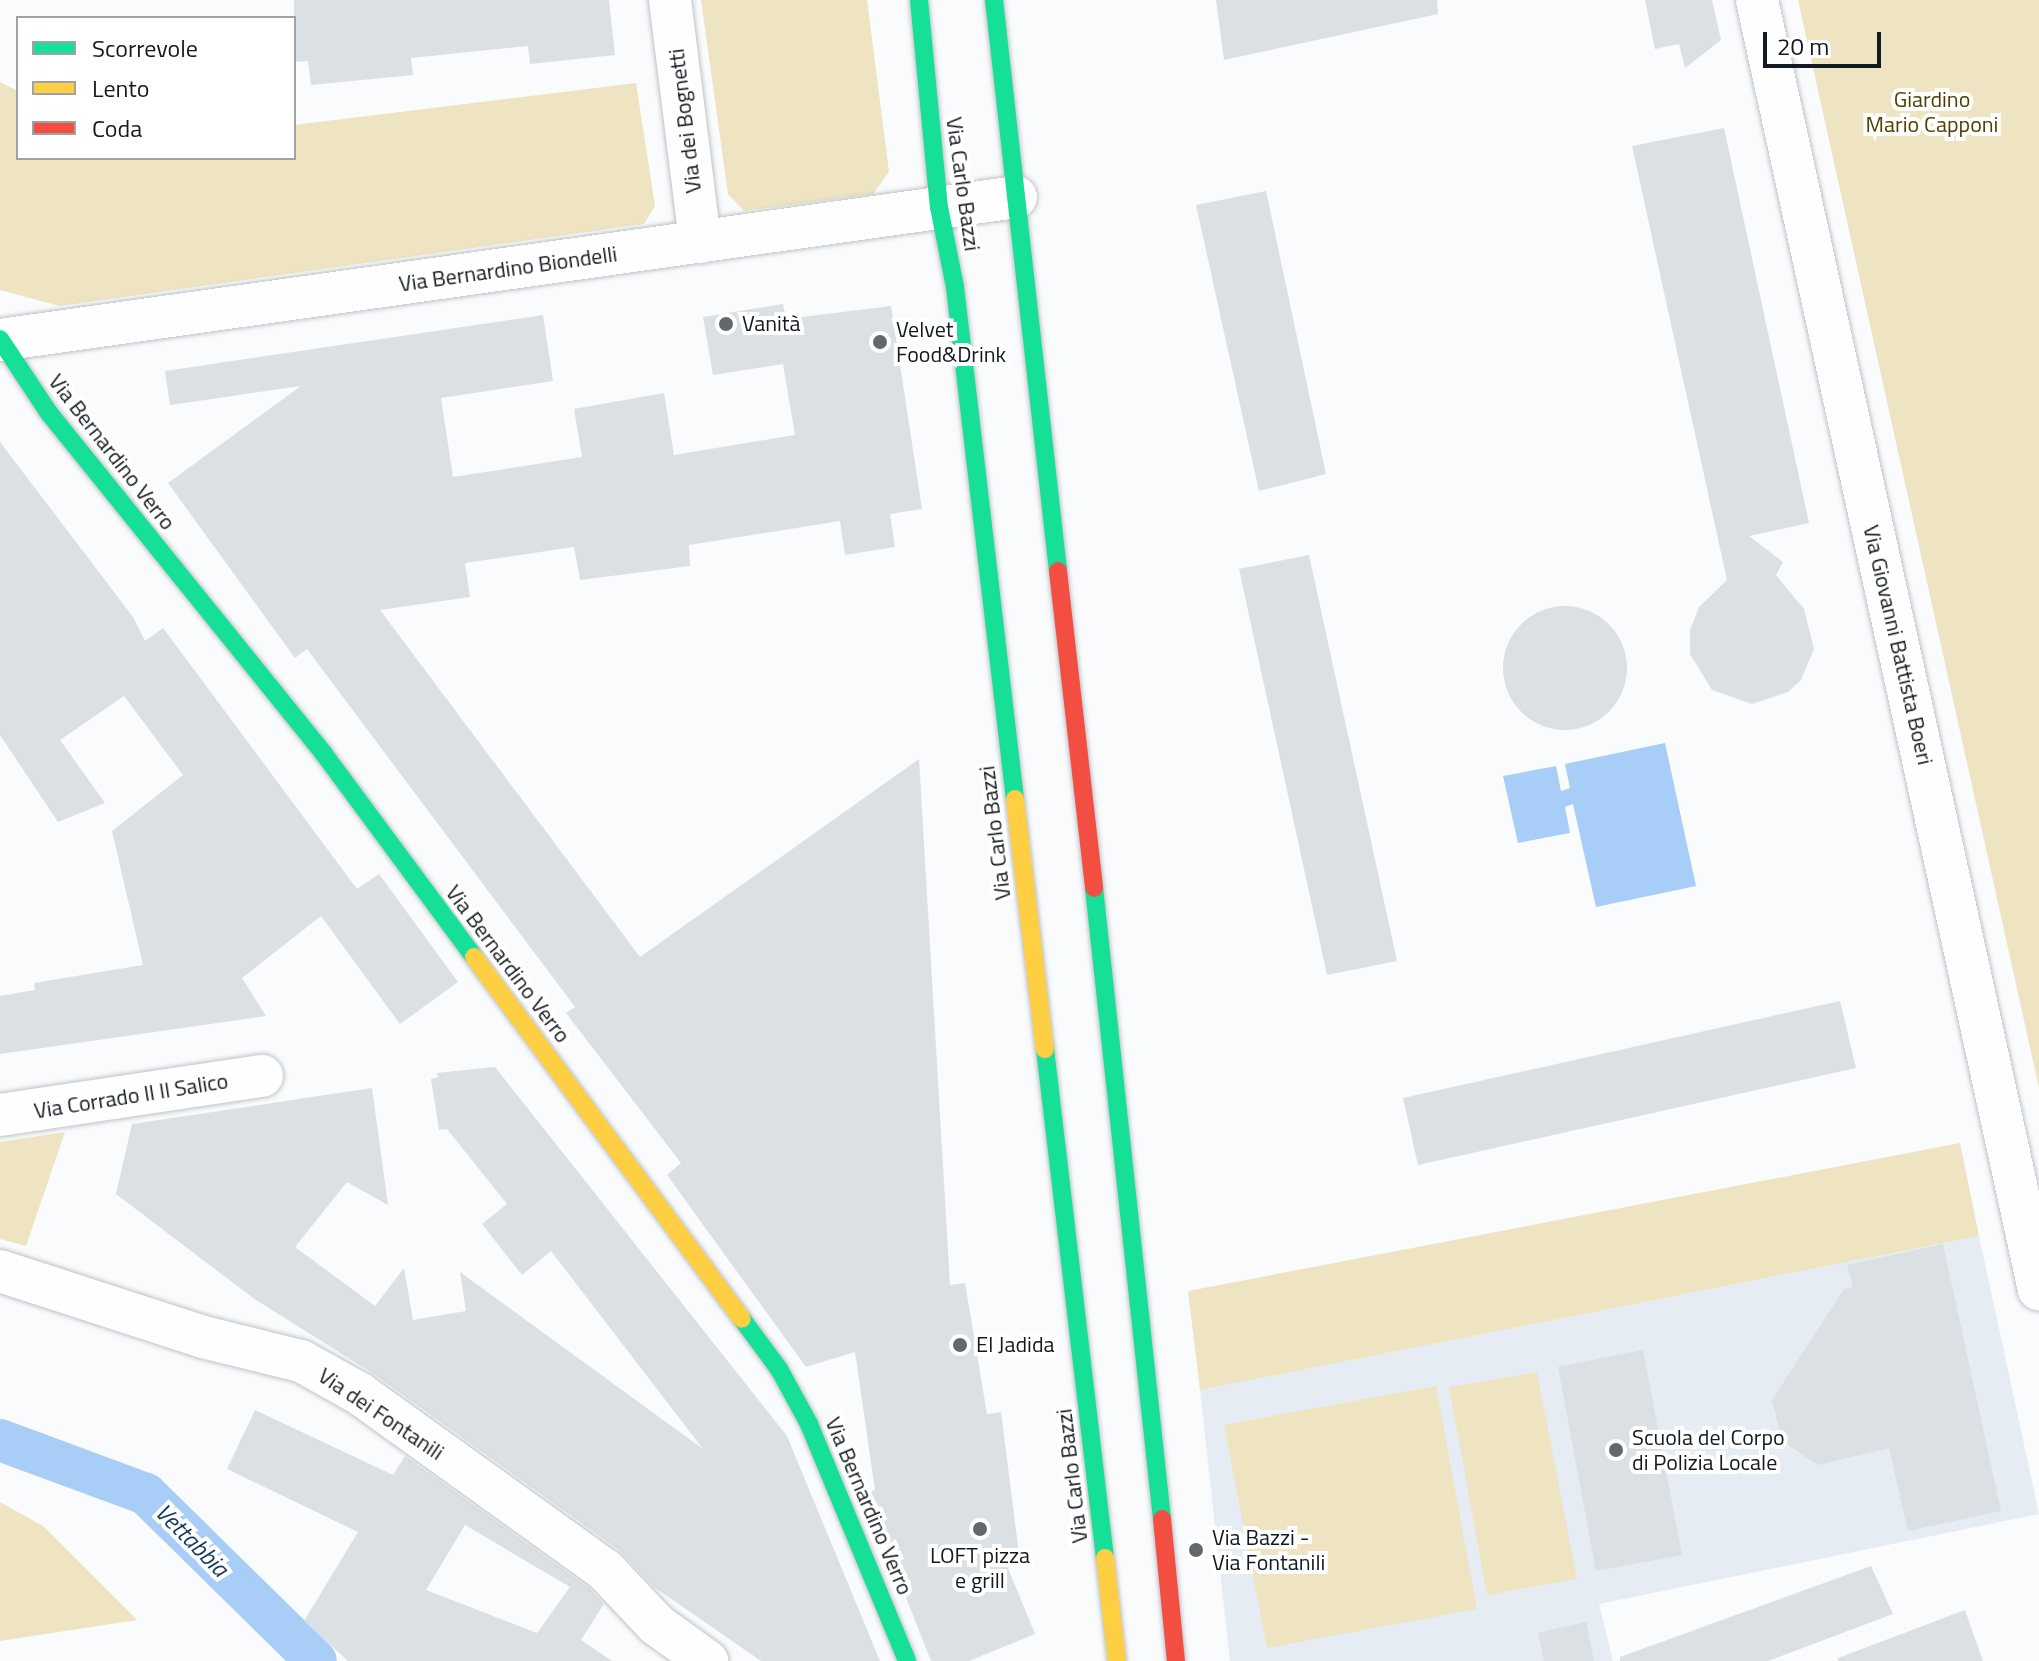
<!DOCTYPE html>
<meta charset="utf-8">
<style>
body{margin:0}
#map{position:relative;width:2039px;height:1661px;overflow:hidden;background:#f9fbfd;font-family:"Titillium Web",sans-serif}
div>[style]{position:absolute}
.built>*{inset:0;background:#e6ecf3}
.green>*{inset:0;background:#eee4c2}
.water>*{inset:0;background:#a8cdf7}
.canal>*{height:42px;margin:-21px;padding:0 21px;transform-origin:21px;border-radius:21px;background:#a8cdf7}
.building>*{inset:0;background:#dbe0e5}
.round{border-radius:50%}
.roads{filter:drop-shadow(0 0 2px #bfc3c8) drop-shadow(0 0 2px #bfc3c8)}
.street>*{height:42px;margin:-21px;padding:0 21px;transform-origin:21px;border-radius:21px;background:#fefeff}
.fast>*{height:18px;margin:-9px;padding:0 9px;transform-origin:9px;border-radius:9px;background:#16e098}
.slow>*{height:18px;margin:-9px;padding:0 9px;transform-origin:9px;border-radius:9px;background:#ffcf43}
.jam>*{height:18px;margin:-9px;padding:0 9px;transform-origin:9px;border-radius:9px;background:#f24e42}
.dots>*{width:22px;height:22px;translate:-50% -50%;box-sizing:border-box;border:4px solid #fff;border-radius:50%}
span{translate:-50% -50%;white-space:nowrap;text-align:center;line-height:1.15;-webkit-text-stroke:8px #fff;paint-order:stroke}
.park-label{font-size:22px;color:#504000}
.street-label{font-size:22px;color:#121920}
.poi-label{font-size:22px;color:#121920}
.left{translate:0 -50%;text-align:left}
.water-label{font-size:24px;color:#13385e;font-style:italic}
.legend{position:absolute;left:16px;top:16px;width:280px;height:144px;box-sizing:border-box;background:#fff;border:2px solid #a0a3a6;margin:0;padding:10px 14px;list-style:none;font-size:24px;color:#121920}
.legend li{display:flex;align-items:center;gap:16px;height:40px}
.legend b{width:40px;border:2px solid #a0a3a6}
.scale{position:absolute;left:1763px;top:32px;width:118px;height:36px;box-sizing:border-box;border:4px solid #121920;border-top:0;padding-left:10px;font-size:24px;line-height:28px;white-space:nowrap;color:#121920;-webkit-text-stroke:6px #fff;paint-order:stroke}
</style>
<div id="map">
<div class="built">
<div style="clip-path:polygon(1979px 1236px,2039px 1514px,1599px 1604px,1613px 1661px,1230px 1661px,1200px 1390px)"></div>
</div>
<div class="green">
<div style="clip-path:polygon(701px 0,867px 0,889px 172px,873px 194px,744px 211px,728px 194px)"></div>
<div style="clip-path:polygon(1798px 0,2039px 0,2039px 1088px)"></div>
<div style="clip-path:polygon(0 82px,18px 91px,18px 158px,294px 158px,294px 125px,636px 83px,655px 206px,644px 224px,60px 306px,0 290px)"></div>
<div style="clip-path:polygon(65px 1132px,26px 1246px,0 1239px,0 1142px)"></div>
<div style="clip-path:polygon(1960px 1143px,1979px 1236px,1200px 1390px,1188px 1291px)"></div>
<div style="clip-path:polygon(1537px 1372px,1577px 1579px,1487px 1595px,1449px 1387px)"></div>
<div style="clip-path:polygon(1436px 1386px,1477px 1609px,1267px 1648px,1224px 1425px)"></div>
<div style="clip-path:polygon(0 1502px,43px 1526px,137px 1620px,0 1641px)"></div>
</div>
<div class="water">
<div style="clip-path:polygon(1665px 743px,1696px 886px,1596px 907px,1573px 804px,1565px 807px,1570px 833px,1518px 843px,1503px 776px,1556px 766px,1561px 791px,1570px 788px,1565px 764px)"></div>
</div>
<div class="canal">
<div style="left:0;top:1440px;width:156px;rotate:20.3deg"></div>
<div style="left:146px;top:1494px;width:238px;rotate:44.5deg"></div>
</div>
<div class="building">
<div style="clip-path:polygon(294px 0,609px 0,615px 55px,530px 64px,528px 46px,411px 58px,413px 75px,311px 85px,308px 61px,294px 62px)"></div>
<div style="clip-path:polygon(1216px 0,1437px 0,1438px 14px,1224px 60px)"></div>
<div style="clip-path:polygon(1645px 0,1712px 0,1721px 40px,1685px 68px,1679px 44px,1655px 49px)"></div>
<div style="clip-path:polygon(1724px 128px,1809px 523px,1749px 536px,1783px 562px,1776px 575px,1804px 609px,1814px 649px,1801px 680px,1788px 692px,1752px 704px,1712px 690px,1690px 654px,1690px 630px,1699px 607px,1727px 580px,1632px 146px)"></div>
<div style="clip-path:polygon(1266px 191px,1326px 474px,1259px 491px,1196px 205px)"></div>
<div style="clip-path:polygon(783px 304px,786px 319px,891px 306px,922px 509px,890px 514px,895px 547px,845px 555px,840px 521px,689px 545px,690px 566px,580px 580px,574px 547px,465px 563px,470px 597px,380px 610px,640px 957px,919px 759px,950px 1285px,965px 1283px,987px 1414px,1001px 1412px,1020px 1562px,1008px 1568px,1035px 1634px,969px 1661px,931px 1661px,865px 1494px,875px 1490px,855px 1352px,806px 1367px,667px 1175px,681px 1163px,566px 1013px,575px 1007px,307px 649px,295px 658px,168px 483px,301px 386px,170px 405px,165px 371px,543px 315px,553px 381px,441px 398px,453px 477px,582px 457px,574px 409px,664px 393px,674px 455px,795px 435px,783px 364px,713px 375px,703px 317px)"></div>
<div style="clip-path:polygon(0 442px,133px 617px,145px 641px,163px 628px,357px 889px,379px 874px,458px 982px,400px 1024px,321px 916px,242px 978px,266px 1016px,0 1054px,0 996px,35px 990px,34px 983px,143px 965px,112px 831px,183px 775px,124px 696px,60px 740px,105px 803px,58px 822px,0 735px)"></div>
<div style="clip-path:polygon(1309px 555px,1397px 961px,1327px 975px,1239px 569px)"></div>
<div class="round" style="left:1503px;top:606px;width:124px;height:124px"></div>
<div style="clip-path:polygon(1840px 1001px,1856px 1068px,1418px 1165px,1403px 1098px)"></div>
<div style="clip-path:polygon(495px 1067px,787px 1436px,880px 1661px,761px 1661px,654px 1587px,619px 1550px,374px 1374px,253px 1298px,116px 1194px,132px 1124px,372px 1088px,388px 1205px,347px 1182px,295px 1247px,375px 1306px,404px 1268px,413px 1320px,466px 1311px,460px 1272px,703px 1449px,551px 1251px,522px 1275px,482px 1224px,507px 1204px,447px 1129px,439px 1130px,431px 1079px,439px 1077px,436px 1073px)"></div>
<div style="clip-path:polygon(1943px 1244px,2001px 1511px,1908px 1531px,1889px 1448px,1818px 1465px,1782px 1441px,1772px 1400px,1844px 1289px,1853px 1287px,1847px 1265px)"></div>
<div style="clip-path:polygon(1643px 1350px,1682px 1555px,1596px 1571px,1558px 1367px)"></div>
<div style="clip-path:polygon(evenodd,255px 1410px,393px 1475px,405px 1456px,589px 1588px,604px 1604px,581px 1640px,612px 1661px,348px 1661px,304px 1621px,358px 1532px,227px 1469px,255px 1410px,465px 1525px,570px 1587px,537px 1633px,426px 1590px,465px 1525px)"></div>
<div style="clip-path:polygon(1871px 1566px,1893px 1614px,1768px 1661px,1620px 1661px,1620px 1657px)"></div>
<div style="clip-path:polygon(1965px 1610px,1983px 1661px,1838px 1661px,1838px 1658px)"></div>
<div style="clip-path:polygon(1586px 1622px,1594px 1661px,1544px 1661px,1538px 1633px)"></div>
</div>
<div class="roads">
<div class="street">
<div style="left:670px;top:0;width:244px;rotate:82.9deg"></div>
<div style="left:1757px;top:0;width:1320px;rotate:77.67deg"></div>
<div style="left:0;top:340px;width:1026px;rotate:-8.01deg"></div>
<div style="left:0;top:1115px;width:265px;rotate:-8.5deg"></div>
<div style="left:0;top:1271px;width:213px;rotate:18deg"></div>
<div style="left:203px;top:1337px;width:101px;rotate:13.8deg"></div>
<div style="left:301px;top:1361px;width:68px;rotate:29.2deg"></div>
<div style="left:360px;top:1394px;width:302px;rotate:35.7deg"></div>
<div style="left:605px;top:1570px;width:76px;rotate:46.6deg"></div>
<div style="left:657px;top:1625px;width:62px;rotate:35.8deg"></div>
</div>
<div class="fast">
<div style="left:919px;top:0;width:208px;rotate:84.5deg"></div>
<div style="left:939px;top:207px;width:82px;rotate:78.7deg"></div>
<div style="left:955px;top:287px;width:516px;rotate:83.32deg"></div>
<div style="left:994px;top:0;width:575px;rotate:83.6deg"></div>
<div style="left:0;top:339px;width:89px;rotate:56.5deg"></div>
<div style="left:49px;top:413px;width:438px;rotate:51.1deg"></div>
<div style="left:324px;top:754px;width:252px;rotate:53.5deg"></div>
<div style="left:1094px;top:888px;width:635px;rotate:83.85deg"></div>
<div style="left:1045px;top:1049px;width:513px;rotate:83.28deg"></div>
<div style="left:742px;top:1319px;width:62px;rotate:53.5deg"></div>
<div style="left:779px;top:1369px;width:63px;rotate:61.4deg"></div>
<div style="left:809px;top:1424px;width:256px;rotate:67.5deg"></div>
</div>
<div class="slow">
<div style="left:1015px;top:799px;width:252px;rotate:83.2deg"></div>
<div style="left:474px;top:957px;width:450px;rotate:53.5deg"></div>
<div style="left:1105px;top:1558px;width:104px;rotate:83.4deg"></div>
</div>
<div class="jam">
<div style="left:1058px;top:571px;width:319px;rotate:83.5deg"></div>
<div style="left:1162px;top:1519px;width:143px;rotate:84.4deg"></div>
</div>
</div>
<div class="dots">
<div style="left:726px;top:324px;background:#63686d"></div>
<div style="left:880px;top:342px;background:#63686d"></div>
<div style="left:960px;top:1345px;background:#63686d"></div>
<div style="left:1616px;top:1450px;background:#63686d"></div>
<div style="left:980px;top:1529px;background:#63686d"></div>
<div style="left:1196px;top:1550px;background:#63686d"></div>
</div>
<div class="park-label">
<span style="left:1932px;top:112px">Giardino<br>Mario Capponi</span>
</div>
<div class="street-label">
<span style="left:685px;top:121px;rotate:-97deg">Via dei Bognetti</span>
<span style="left:963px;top:184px;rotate:82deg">Via Carlo Bazzi</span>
<span style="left:508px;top:269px;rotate:-8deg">Via Bernardino Biondelli</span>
<span style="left:112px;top:452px;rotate:52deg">Via Bernardino Verro</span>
<span style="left:1898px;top:645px;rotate:77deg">Via Giovanni Battista Boeri</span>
<span style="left:995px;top:833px;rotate:-97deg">Via Carlo Bazzi</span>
<span style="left:508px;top:964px;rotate:53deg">Via Bernardino Verro</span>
<span style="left:131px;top:1096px;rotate:-9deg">Via Corrado II Il Salico</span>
<span style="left:381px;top:1414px;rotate:34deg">Via dei Fontanili</span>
<span style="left:1072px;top:1476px;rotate:-97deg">Via Carlo Bazzi</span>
<span style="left:869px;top:1506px;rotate:67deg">Via Bernardino Verro</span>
</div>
<div class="poi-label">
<span class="left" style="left:742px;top:324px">Vanità</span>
<span class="left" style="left:896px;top:342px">Velvet<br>Food&amp;Drink</span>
<span class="left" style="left:976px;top:1345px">El Jadida</span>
<span class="left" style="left:1632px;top:1450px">Scuola del Corpo<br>di Polizia Locale</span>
<span class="left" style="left:1212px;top:1550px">Via Bazzi -<br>Via Fontanili</span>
<span style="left:980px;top:1568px">LOFT pizza<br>e grill</span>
</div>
<div class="water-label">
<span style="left:192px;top:1540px;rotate:45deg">Vettabbia</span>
</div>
<ul class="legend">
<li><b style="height:10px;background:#16e098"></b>Scorrevole</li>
<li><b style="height:10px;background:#ffcf43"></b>Lento</li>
<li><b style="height:10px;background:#f24e42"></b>Coda</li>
</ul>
<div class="scale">20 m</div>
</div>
